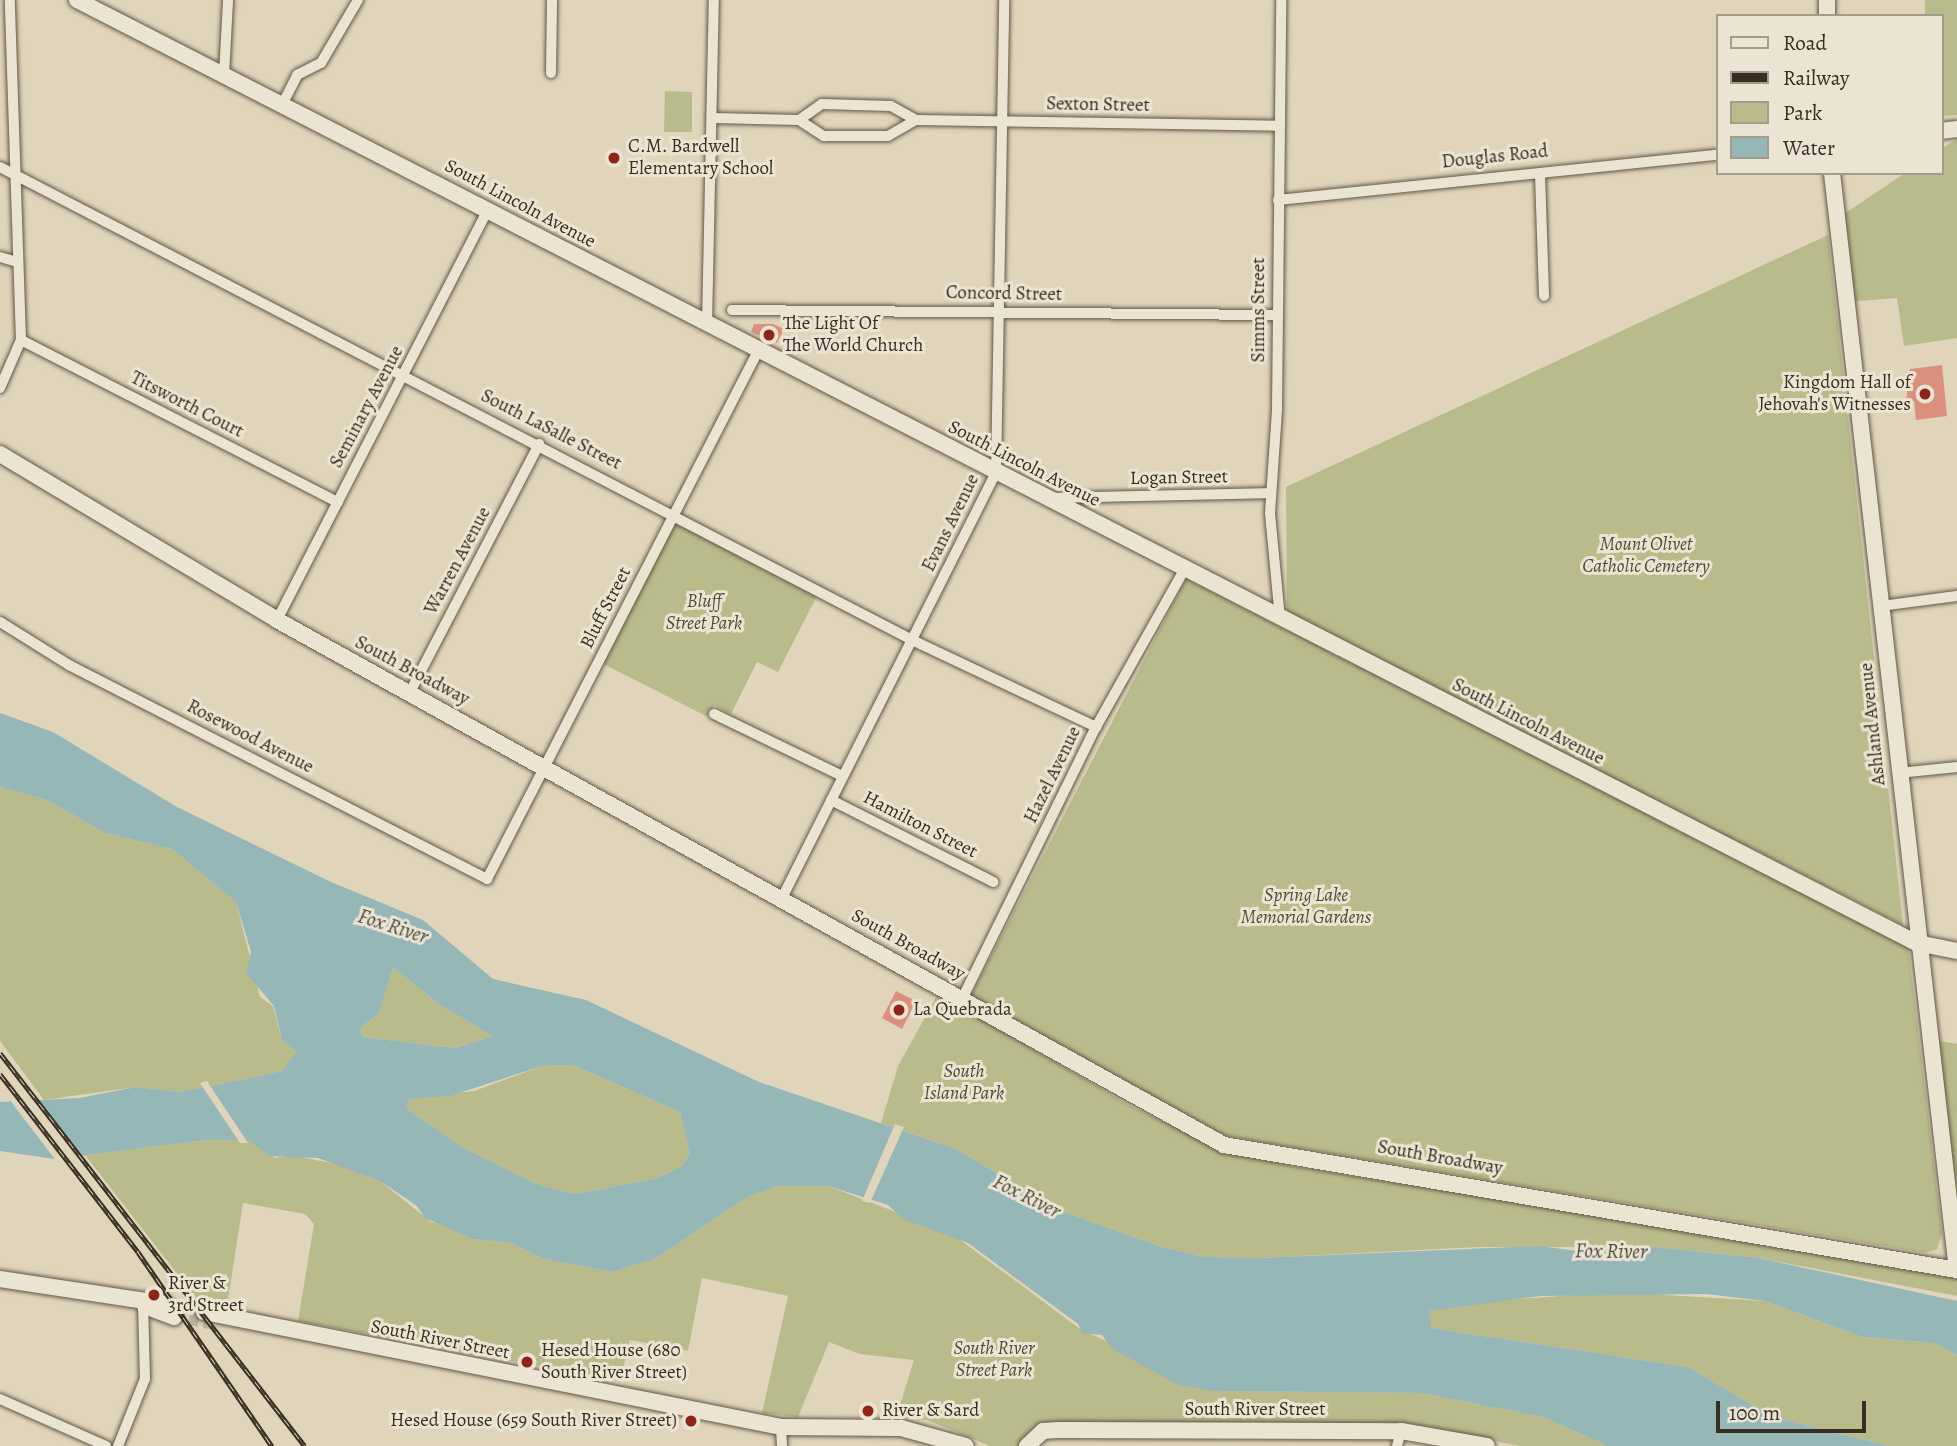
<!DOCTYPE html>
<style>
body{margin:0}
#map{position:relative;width:1957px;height:1446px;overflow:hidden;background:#e0d5bb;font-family:Alegreya,serif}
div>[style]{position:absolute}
.green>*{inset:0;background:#babb8b}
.water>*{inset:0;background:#95b7b7}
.pier>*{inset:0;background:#e0d5bb}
.building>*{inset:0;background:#db8f7d}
.street-tunnel>*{height:10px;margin-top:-5px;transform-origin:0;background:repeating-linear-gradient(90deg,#beb39c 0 10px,transparent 0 15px)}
.roads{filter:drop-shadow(0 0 2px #625748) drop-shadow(0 0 2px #625748)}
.street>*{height:10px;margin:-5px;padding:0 5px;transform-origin:5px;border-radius:5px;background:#ebe4d3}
.secondary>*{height:16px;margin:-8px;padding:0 8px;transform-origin:8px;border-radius:8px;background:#ebe4d3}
.rail>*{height:5px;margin-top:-2.5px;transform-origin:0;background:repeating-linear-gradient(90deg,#ebe4d3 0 8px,#382d21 0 16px);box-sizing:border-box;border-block:2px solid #382d21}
.dots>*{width:19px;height:19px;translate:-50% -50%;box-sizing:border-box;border:4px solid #ebe4d3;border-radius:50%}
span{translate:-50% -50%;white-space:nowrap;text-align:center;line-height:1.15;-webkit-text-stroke:6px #ebe4d3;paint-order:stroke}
.street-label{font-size:19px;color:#382d21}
.poi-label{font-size:19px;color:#382d21}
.left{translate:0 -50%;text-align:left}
.right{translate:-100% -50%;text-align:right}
.park-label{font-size:19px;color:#524936;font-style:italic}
.water-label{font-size:21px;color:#4b493f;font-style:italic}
.legend{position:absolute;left:1716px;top:14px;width:228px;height:161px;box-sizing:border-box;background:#ebe4d3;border:2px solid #a39b8c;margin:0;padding:9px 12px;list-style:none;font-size:21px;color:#382d21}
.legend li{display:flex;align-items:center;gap:14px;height:35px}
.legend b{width:35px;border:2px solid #a39b8c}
.scale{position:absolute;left:1716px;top:1401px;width:150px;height:32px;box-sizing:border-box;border:4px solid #382d21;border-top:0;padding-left:9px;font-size:21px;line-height:24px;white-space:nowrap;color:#382d21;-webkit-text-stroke:5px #ebe4d3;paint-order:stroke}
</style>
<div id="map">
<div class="green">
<div style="clip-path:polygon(1925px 0,1957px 0,1957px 115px,1941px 116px,1941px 16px,1925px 16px)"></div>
<div style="clip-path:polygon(665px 91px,692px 92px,692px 132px,664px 132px)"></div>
<div style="clip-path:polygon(1957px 139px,1957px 338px,1904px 346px,1897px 298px,1847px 302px,1838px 218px,1905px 173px,1941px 173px,1941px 149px)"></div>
<div style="clip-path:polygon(1828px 235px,1903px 925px,1287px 615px,1286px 487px)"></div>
<div style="clip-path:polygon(674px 512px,820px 590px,778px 672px,757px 662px,731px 714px,714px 705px,708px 717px,599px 662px)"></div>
<div style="clip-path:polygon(1186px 579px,1908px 945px,1942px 1234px,1937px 1249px,1925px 1253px,1226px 1136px,971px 995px)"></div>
<div style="clip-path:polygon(0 787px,47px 800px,105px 833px,172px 849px,236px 902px,260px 997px,273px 1006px,282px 1040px,297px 1052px,295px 1061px,282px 1071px,181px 1092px,136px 1087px,44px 1100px,0 1041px)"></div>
<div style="clip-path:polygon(393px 967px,440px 1005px,493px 1036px,455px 1048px,362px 1037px,361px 1027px,379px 1014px)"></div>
<div style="clip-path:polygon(938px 994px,1136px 1109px,1223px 1149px,1297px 1167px,1822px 1251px,1957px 1279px,1957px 1296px,1759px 1258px,1655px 1247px,1479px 1247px,1258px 1258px,1205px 1257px,1162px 1247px,1064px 1212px,954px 1148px,881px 1123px,898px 1066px)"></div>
<div style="clip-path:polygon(1928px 1039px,1957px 1044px,1957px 1270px)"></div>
<div style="clip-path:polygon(573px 1065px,680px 1112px,690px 1154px,682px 1166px,658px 1178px,575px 1194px,539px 1185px,462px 1147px,406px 1108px,409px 1099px,474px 1091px,542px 1066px)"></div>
<div style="clip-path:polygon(206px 1140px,249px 1140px,275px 1158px,291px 1155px,341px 1165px,380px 1181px,431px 1222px,457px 1228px,473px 1239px,511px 1243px,544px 1259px,612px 1272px,655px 1259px,747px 1197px,778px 1186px,828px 1186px,951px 1233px,1080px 1329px,1214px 1391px,1421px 1393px,1543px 1417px,1608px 1446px,1520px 1446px,1402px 1423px,1132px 1422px,1049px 1423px,1032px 1429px,1019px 1446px,990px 1446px,927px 1420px,896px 1418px,914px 1360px,860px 1354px,829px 1342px,798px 1417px,762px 1413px,788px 1296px,702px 1278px,688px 1351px,630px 1340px,620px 1381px,298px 1321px,314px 1224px,305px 1214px,243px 1203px,227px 1306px,196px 1298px,85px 1155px)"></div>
<div style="clip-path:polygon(1616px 1292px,1765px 1301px,1862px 1337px,1934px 1343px,1957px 1355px,1957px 1446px,1889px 1446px,1773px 1417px,1688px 1367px,1431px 1328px,1426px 1319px,1429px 1311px,1480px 1302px)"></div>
</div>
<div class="water">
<div style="clip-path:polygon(evenodd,0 713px,53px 732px,177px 807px,331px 882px,423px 920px,493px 979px,586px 1000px,759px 1082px,954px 1148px,1064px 1212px,1162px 1247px,1205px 1257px,1258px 1258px,1540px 1246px,1577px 1251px,1655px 1247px,1759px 1258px,1957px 1301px,1957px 1355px,1934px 1343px,1862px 1337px,1765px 1301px,1706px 1294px,1541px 1296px,1429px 1311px,1431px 1328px,1688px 1367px,1773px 1417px,1889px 1446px,1608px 1446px,1543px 1417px,1421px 1393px,1214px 1391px,1179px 1385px,1112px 1349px,1102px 1335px,1082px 1333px,1078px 1324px,968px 1243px,903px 1219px,888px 1205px,828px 1186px,778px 1186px,747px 1197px,655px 1259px,612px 1272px,544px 1259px,511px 1243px,473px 1239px,425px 1218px,417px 1206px,380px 1181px,318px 1158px,269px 1156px,249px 1140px,206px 1140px,54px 1159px,0 1151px,0 1102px,79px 1098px,136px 1087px,181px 1092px,282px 1071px,297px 1052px,282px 1040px,274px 1006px,246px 973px,251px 952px,236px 902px,172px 849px,105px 833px,47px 800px,0 787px,0 713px,393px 967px,440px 1005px,493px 1036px,455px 1048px,362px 1037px,361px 1027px,379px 1014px,393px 967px,0 713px,573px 1065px,680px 1112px,690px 1154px,682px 1166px,658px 1178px,575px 1194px,539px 1185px,462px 1147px,406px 1108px,409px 1099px,450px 1096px,542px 1066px,573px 1065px)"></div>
</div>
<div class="pier">
<div style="clip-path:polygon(207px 1081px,248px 1143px,240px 1143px,200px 1083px)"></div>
<div style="clip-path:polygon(35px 1097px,83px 1159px,57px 1162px,9px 1099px)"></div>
<div style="clip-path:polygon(895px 1124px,904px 1127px,870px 1203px,862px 1201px)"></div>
</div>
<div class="building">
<div style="clip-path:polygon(754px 324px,773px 324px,784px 329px,777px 343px,751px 332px)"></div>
<div style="clip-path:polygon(1942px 365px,1947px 416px,1916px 420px,1914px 401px,1906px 402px,1910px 369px)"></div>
<div style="clip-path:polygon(896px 991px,916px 1001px,902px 1029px,882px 1018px)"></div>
</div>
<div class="street-tunnel">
<div style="left:165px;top:1304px;width:40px;rotate:12deg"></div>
<div style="left:174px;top:1317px;width:42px;rotate:11deg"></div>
</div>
<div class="roads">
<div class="street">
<div style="left:551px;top:73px;width:73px;rotate:-89.2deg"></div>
<div style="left:224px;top:75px;width:75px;rotate:-86.9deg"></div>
<div style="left:282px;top:105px;width:34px;rotate:-63deg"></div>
<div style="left:297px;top:75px;width:27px;rotate:-27deg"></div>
<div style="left:321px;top:63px;width:73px;rotate:-59.6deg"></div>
<div style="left:714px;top:118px;width:85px;rotate:1.3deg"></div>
<div style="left:799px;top:120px;width:30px;rotate:33deg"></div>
<div style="left:824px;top:136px;width:64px"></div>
<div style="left:888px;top:136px;width:32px;rotate:-30deg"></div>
<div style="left:916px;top:120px;width:363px;rotate:0.9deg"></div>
<div style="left:799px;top:120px;width:28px;rotate:-35deg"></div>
<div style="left:822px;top:104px;width:69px;rotate:1.7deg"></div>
<div style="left:891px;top:106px;width:29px;rotate:29deg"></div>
<div style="left:0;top:167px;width:1027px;rotate:27.41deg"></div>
<div style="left:912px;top:640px;width:204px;rotate:25.3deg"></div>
<div style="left:1540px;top:174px;width:122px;rotate:88.1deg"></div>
<div style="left:1278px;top:200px;width:441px;rotate:-5.9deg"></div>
<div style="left:0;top:257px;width:18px;rotate:16deg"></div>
<div style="left:732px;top:310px;width:545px;rotate:0.53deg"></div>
<div style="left:707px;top:325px;width:325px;rotate:-88.8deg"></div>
<div style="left:21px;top:340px;width:356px;rotate:27.1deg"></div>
<div style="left:0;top:388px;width:52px;rotate:-66.4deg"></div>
<div style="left:21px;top:340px;width:340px;rotate:-91.9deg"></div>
<div style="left:1053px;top:498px;width:218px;rotate:-1.3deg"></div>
<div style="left:1881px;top:606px;width:77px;rotate:-7.5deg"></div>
<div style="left:1280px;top:619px;width:106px;rotate:-95.4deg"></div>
<div style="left:1270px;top:513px;width:104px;rotate:-86.1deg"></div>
<div style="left:1277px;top:409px;width:409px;rotate:-89.4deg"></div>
<div style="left:277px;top:620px;width:461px;rotate:-62.8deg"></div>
<div style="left:0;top:622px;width:81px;rotate:31.9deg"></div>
<div style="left:69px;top:665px;width:470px;rotate:27.1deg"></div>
<div style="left:487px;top:879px;width:591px;rotate:-62.83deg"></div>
<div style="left:409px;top:694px;width:282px;rotate:-62.5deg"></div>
<div style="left:714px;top:714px;width:142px;rotate:25.8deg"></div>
<div style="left:1899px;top:773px;width:58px;rotate:-5.9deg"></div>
<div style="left:831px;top:800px;width:182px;rotate:26.8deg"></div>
<div style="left:782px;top:898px;width:476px;rotate:-63.3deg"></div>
<div style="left:996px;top:473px;width:473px;rotate:-89deg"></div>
<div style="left:962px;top:999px;width:303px;rotate:-63.8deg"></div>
<div style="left:1096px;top:727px;width:180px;rotate:-60.7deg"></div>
<div style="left:0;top:1399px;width:116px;rotate:23.9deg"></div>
<div style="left:781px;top:1427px;width:19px;rotate:87deg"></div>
<div style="left:118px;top:1446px;width:72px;rotate:-68.1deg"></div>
<div style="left:145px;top:1379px;width:74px;rotate:-91.5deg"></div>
<div style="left:1397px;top:1446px;width:16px;rotate:-75deg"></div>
</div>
<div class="secondary">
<div style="left:77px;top:0;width:2068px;rotate:27.14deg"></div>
<div style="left:1917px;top:943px;width:41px;rotate:11.3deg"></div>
<div style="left:1827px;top:0;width:16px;rotate:90deg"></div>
<div style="left:1941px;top:131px;width:16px;rotate:-7deg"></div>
<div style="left:1832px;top:173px;width:1104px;rotate:83.5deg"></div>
<div style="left:0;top:454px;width:323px;rotate:30.9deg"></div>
<div style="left:277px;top:620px;width:1083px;rotate:29deg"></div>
<div style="left:1224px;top:1145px;width:744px;rotate:9.68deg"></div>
<div style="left:0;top:1279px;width:167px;rotate:8.6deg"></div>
<div style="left:145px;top:1306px;width:31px;rotate:21deg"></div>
<div style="left:204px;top:1312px;width:588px;rotate:11.27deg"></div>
<div style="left:781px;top:1427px;width:120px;rotate:0.5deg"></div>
<div style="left:901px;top:1428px;width:67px;rotate:15.5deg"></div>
<div style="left:1027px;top:1446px;width:22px;rotate:-43deg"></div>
<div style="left:1043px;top:1431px;width:16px;rotate:-4deg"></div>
<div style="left:1059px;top:1430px;width:342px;rotate:0.2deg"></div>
<div style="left:1401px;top:1431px;width:87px;rotate:9.9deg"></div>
</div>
</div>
<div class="rail">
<div style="left:0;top:1053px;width:497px;rotate:52.2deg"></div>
<div style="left:0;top:1074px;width:225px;rotate:52.2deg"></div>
<div style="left:138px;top:1252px;width:236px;rotate:55.4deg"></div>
</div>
<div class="dots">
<div style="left:614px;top:158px;background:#8f2418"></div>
<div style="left:769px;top:335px;background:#8f2418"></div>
<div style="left:1925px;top:394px;background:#8f2418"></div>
<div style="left:899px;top:1010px;background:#8f2418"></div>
<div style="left:154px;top:1295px;background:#8f2418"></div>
<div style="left:527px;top:1362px;background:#8f2418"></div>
<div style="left:868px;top:1411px;background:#8f2418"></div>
<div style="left:691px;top:1421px;background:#8f2418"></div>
</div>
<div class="street-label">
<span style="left:1098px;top:105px;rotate:1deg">Sexton Street</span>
<span style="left:1495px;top:157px;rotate:-6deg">Douglas Road</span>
<span style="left:520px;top:204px;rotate:28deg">South Lincoln Avenue</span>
<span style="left:1004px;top:294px;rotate:1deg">Concord Street</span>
<span style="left:1259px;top:310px;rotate:-90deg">Simms Street</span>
<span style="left:187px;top:405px;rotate:27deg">Titsworth Court</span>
<span style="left:367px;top:407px;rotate:-62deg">Seminary Avenue</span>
<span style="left:551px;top:430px;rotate:27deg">South LaSalle Street</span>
<span style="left:1024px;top:464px;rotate:27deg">South Lincoln Avenue</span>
<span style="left:1179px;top:478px;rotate:-1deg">Logan Street</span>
<span style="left:951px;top:523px;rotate:-64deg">Evans Avenue</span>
<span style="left:458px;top:561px;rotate:-62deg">Warren Avenue</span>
<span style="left:606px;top:608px;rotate:-63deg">Bluff Street</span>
<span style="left:412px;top:671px;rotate:28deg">South Broadway</span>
<span style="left:1528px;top:722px;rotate:27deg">South Lincoln Avenue</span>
<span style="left:1873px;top:724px;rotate:-96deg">Ashland Avenue</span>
<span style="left:250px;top:737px;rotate:27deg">Rosewood Avenue</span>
<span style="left:1053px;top:775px;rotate:-64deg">Hazel Avenue</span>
<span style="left:920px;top:825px;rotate:27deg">Hamilton Street</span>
<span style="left:908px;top:945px;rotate:29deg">South Broadway</span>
<span style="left:1440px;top:1158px;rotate:10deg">South Broadway</span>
<span style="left:440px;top:1340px;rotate:11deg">South River Street</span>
<span style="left:1255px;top:1410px">South River Street</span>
</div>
<div class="poi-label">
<span class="left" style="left:628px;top:158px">C.M. Bardwell<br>Elementary School</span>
<span class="left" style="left:783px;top:335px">The Light Of<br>The World Church</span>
<span class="right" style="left:1911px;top:394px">Kingdom Hall of<br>Jehovah's Witnesses</span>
<span class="left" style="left:913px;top:1010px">La Quebrada</span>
<span class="left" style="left:168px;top:1295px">River &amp;<br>3rd Street</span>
<span class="left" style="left:541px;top:1362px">Hesed House (680<br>South River Street)</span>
<span class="left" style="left:882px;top:1411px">River &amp; Sard</span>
<span class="right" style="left:677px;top:1421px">Hesed House (659 South River Street)</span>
</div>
<div class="park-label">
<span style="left:1646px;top:556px">Mount Olivet<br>Catholic Cemetery</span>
<span style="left:704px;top:613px">Bluff<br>Street Park</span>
<span style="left:1306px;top:907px">Spring Lake<br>Memorial Gardens</span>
<span style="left:964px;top:1083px">South<br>Island Park</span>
<span style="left:994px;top:1360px">South River<br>Street Park</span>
</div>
<div class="water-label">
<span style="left:393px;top:926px;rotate:18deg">Fox River</span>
<span style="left:1027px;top:1196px;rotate:27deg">Fox River</span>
<span style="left:1611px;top:1251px;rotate:1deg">Fox River</span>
</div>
<ul class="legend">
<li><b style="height:9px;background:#ebe4d3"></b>Road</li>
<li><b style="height:9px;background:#382d21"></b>Railway</li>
<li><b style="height:19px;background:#babb8b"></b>Park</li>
<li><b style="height:19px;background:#95b7b7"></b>Water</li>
</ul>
<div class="scale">100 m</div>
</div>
